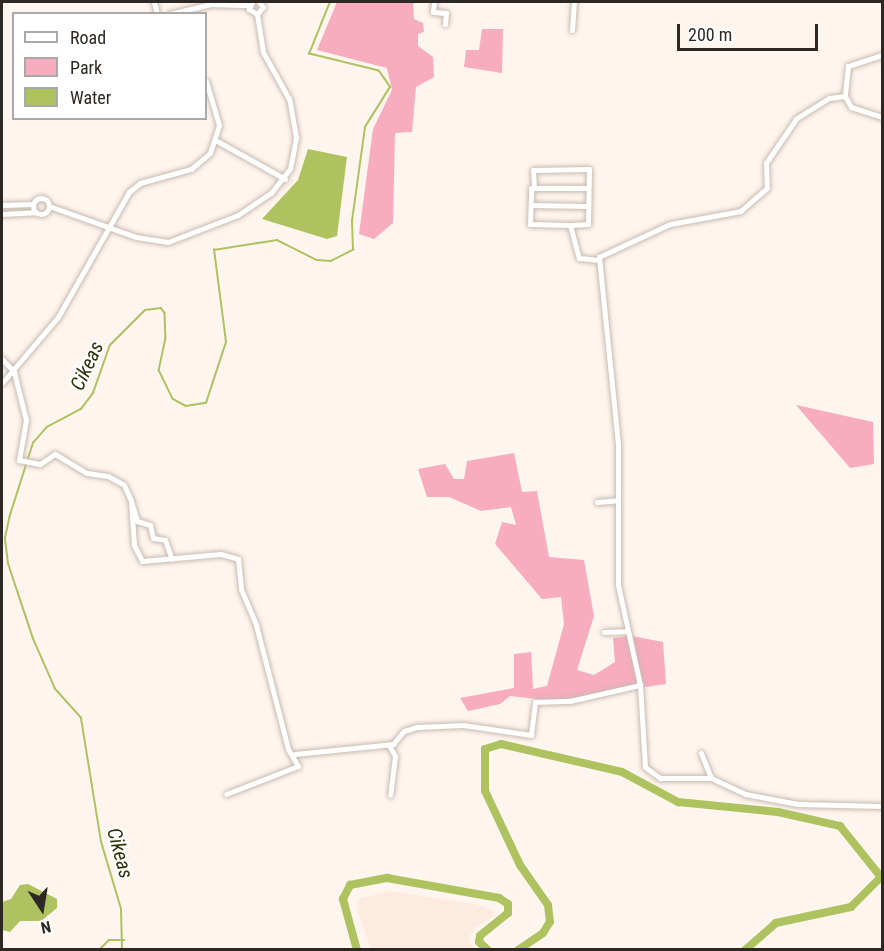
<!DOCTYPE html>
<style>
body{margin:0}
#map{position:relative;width:884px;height:951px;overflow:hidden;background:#fef5ee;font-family:"Roboto Condensed",sans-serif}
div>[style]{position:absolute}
.built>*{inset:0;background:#fcebde}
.green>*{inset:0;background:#f7acc0}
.water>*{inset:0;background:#aec360}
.stream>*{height:1.5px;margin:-0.75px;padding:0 0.75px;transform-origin:0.75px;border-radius:0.75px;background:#aec360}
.river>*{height:8px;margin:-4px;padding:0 4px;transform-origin:4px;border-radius:4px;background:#aec360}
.roads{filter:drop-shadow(0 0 2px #c9bbb0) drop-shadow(0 0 2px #c9bbb0)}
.street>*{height:5px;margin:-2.5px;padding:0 2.5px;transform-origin:2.5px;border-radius:2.5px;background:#fff}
.street>.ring{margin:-2.5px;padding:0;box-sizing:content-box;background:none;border:5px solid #fff;border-radius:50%}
span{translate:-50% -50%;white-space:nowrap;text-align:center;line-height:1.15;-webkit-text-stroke:4.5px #fff;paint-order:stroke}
.water-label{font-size:20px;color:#2b3308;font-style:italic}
.frame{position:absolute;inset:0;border:3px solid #2d2824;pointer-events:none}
.legend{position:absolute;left:12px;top:12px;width:195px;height:108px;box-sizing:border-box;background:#fff;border:2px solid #aba9a7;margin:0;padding:8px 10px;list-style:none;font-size:18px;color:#2d2824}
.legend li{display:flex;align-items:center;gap:12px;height:30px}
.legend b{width:30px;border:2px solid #aba9a7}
.north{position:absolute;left:12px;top:879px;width:60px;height:60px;-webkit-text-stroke:4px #fff;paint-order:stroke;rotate:168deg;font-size:16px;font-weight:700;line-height:24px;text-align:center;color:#2d2824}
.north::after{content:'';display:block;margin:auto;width:21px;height:27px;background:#2d2824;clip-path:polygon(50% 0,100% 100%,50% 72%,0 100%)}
.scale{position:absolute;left:677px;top:24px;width:141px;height:27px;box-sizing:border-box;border:3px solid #2d2824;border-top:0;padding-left:8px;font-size:18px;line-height:21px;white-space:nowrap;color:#2d2824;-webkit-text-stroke:4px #fff;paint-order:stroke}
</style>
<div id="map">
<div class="built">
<div style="clip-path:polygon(390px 891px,474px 904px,493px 910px,494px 916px,474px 928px,468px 940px,475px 949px,371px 949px,357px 910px,359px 899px)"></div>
</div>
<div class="green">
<div style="clip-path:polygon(337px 2px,413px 2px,414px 19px,423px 23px,424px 32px,418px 34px,418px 46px,433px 57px,434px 77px,416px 87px,412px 132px,395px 133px,393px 223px,374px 239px,359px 234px,373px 129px,392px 90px,387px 68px,317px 50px)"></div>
<div style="clip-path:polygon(482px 29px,503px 29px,502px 73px,464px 67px,466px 50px,479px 50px)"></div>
<div style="clip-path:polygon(796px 405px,873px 422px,874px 464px,850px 468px)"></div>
<div style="clip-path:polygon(514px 453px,522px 492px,537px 491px,549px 557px,584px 560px,594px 616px,577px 670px,594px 675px,615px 662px,613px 638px,632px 636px,663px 642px,666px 684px,555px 701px,510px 696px,500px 704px,468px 711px,460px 698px,514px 688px,514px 654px,531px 652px,533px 689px,547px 686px,564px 624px,561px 597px,542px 599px,495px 544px,502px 522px,516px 525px,511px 507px,481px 511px,449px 497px,427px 497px,418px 469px,445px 464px,454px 479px,464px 479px,467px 461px)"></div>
</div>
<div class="water">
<div style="clip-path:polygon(308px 149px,347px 157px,337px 236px,327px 239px,262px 219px,298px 180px)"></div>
<div style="clip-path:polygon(28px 884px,57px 899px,57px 908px,41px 921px,20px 921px,10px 932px,2px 930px,2px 902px,11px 899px,20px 885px)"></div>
</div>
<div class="stream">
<div style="left:99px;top:950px;width:14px;rotate:-45deg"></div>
<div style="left:109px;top:940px;width:15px"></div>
<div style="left:122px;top:950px;width:41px;rotate:-91.4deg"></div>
<div style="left:121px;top:909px;width:70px;rotate:-106.6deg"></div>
<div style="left:101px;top:842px;width:126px;rotate:-99.2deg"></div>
<div style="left:81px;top:718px;width:39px;rotate:-132deg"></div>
<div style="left:55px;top:689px;width:55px;rotate:-113.7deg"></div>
<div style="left:33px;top:639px;width:79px;rotate:-108.4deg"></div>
<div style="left:8px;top:564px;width:26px;rotate:-97deg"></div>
<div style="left:5px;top:538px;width:24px;rotate:-78deg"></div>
<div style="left:10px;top:515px;width:76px;rotate:-72.3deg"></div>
<div style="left:33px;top:443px;width:21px;rotate:-49deg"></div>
<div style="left:47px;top:427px;width:38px;rotate:-28deg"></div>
<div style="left:81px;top:409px;width:20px;rotate:-53deg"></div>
<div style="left:93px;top:393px;width:51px;rotate:-70.5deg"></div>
<div style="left:110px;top:345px;width:49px;rotate:-45deg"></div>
<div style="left:145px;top:310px;width:16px;rotate:-7deg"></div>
<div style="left:161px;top:308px;width:6px;rotate:51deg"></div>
<div style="left:165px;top:313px;width:25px;rotate:88deg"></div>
<div style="left:166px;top:338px;width:33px;rotate:102deg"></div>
<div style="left:159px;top:370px;width:32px;rotate:64deg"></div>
<div style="left:173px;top:399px;width:15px;rotate:28deg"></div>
<div style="left:186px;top:406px;width:20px;rotate:-9deg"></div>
<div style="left:206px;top:403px;width:64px;rotate:-71.8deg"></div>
<div style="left:226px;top:342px;width:93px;rotate:-97.4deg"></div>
<div style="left:214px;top:250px;width:64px;rotate:-9deg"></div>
<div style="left:277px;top:240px;width:45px;rotate:26.6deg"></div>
<div style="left:317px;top:260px;width:14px;rotate:4deg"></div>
<div style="left:331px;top:261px;width:25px;rotate:-27deg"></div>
<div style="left:353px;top:250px;width:29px;rotate:-92deg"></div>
<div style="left:352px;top:221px;width:95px;rotate:-82.1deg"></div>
<div style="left:365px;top:127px;width:47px;rotate:-58deg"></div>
<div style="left:390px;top:87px;width:19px;rotate:-125deg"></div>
<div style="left:379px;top:71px;width:72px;rotate:-166.3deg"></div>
<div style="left:309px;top:54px;width:56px;rotate:-68deg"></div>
</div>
<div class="river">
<div style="left:357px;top:950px;width:53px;rotate:-105.4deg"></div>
<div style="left:343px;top:899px;width:16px;rotate:-63deg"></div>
<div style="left:350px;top:885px;width:38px;rotate:-11deg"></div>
<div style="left:387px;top:878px;width:114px;rotate:10.1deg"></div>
<div style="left:499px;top:898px;width:11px;rotate:34deg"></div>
<div style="left:508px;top:904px;width:9px;rotate:90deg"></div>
<div style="left:508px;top:913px;width:36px;rotate:141deg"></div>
<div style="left:480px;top:936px;width:6px;rotate:99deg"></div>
<div style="left:479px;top:942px;width:12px;rotate:42deg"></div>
<div style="left:518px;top:950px;width:30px;rotate:-34deg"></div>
<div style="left:543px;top:933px;width:13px;rotate:-58deg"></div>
<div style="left:550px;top:922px;width:17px;rotate:-97deg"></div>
<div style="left:548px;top:905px;width:49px;rotate:-125deg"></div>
<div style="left:520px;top:865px;width:82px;rotate:-115.3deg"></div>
<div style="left:485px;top:791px;width:42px;rotate:-90deg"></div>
<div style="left:485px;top:749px;width:17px;rotate:-17deg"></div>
<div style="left:501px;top:744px;width:124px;rotate:13deg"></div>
<div style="left:622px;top:772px;width:64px;rotate:28.2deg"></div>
<div style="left:678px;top:802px;width:100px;rotate:5.7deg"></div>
<div style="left:778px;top:812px;width:64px;rotate:12.7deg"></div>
<div style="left:840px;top:826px;width:65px;rotate:51.2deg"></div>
<div style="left:881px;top:877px;width:42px;rotate:135deg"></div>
<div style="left:851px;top:907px;width:77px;rotate:168deg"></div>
<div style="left:776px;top:923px;width:41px;rotate:138.9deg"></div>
</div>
<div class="roads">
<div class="street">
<div style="left:154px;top:2px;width:12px;rotate:76deg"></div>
<div style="left:252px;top:2px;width:8px;rotate:113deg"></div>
<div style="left:249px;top:9px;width:9px;rotate:32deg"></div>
<div style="left:257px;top:14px;width:9px;rotate:-49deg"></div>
<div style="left:263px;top:7px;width:6px;rotate:-129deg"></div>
<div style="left:434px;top:2px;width:10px;rotate:96deg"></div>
<div style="left:433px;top:12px;width:13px;rotate:4deg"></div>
<div style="left:446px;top:13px;width:11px;rotate:95deg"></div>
<div style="left:170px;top:14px;width:42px;rotate:-13.7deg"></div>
<div style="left:211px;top:4px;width:38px;rotate:2deg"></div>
<div style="left:572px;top:30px;width:28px;rotate:-86deg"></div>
<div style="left:882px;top:55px;width:36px;rotate:162deg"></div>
<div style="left:848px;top:66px;width:30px;rotate:96deg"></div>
<div style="left:845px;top:96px;width:16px;rotate:173deg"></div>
<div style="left:829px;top:98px;width:39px;rotate:148deg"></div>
<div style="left:796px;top:119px;width:53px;rotate:124.3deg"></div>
<div style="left:766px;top:163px;width:25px;rotate:88deg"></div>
<div style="left:767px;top:188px;width:35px;rotate:139deg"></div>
<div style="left:741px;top:211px;width:72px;rotate:169.6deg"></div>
<div style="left:670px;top:224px;width:78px;rotate:155.1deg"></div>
<div style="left:599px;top:257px;width:188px;rotate:84.2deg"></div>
<div style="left:618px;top:444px;width:141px;rotate:90deg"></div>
<div style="left:618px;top:585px;width:102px;rotate:77.6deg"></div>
<div style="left:640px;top:685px;width:82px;rotate:86.5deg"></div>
<div style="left:645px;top:767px;width:19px;rotate:36deg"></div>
<div style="left:660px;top:778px;width:51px"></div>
<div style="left:711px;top:778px;width:38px;rotate:25deg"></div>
<div style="left:745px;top:794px;width:54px;rotate:10.7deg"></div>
<div style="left:798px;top:804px;width:84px;rotate:1.4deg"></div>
<div style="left:845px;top:96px;width:13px;rotate:61deg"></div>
<div style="left:851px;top:107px;width:33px;rotate:18deg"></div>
<div style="left:217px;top:141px;width:78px;rotate:29.2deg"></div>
<div style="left:534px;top:188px;width:18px;rotate:-93deg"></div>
<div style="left:533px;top:170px;width:56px;rotate:-1deg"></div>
<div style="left:589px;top:169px;width:55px;rotate:91deg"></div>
<div style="left:588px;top:224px;width:18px;rotate:177deg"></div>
<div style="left:570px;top:225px;width:40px;rotate:-178.6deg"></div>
<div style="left:530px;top:224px;width:36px;rotate:-88deg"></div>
<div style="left:531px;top:188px;width:57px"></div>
<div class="ring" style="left:33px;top:198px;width:11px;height:11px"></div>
<div style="left:2px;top:205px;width:31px;rotate:-2deg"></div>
<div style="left:531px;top:205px;width:57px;rotate:1deg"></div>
<div style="left:49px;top:206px;width:92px;rotate:19.6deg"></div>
<div style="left:136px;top:237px;width:32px;rotate:9deg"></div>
<div style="left:168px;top:242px;width:75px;rotate:-21.1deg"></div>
<div style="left:238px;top:215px;width:40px;rotate:-34deg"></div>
<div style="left:271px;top:193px;width:31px;rotate:-52deg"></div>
<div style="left:290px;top:169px;width:33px;rotate:-79deg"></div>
<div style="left:296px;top:137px;width:39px;rotate:-100deg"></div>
<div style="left:289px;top:99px;width:54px;rotate:-119deg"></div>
<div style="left:263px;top:52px;width:38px;rotate:-99deg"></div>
<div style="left:2px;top:214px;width:34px;rotate:-3deg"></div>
<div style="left:570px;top:225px;width:34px;rotate:75deg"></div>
<div style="left:579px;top:258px;width:20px;rotate:6deg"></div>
<div style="left:2px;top:359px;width:18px;rotate:47deg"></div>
<div style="left:14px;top:372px;width:49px;rotate:76deg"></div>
<div style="left:26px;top:420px;width:41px;rotate:99.9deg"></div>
<div style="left:19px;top:460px;width:21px;rotate:11deg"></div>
<div style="left:40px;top:464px;width:18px;rotate:-34deg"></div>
<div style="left:55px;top:454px;width:37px;rotate:31deg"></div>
<div style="left:87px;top:473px;width:21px;rotate:8deg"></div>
<div style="left:108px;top:476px;width:18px;rotate:29deg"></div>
<div style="left:124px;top:485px;width:17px;rotate:66deg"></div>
<div style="left:131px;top:501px;width:44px;rotate:86.1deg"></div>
<div style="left:134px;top:545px;width:18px;rotate:63deg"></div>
<div style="left:142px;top:561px;width:79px;rotate:-5.1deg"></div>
<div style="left:221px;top:554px;width:18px;rotate:16deg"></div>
<div style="left:238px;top:559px;width:30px;rotate:84deg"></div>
<div style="left:241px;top:589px;width:39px;rotate:67deg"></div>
<div style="left:256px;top:625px;width:128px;rotate:75.5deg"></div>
<div style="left:288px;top:749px;width:20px;rotate:60deg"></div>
<div style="left:298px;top:766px;width:77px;rotate:158.7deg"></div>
<div style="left:2px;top:383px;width:87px;rotate:-49.7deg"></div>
<div style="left:58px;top:317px;width:144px;rotate:-60.4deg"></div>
<div style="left:129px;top:192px;width:14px;rotate:-39deg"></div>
<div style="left:140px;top:183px;width:53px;rotate:-15.4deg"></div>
<div style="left:191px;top:169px;width:25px;rotate:-40deg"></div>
<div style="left:210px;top:153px;width:29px;rotate:-72deg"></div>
<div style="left:219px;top:125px;width:46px;rotate:-106.5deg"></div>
<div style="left:131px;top:501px;width:21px;rotate:73deg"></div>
<div style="left:137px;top:521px;width:14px;rotate:17deg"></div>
<div style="left:150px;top:525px;width:13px;rotate:77deg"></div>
<div style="left:153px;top:538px;width:12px;rotate:9deg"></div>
<div style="left:165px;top:540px;width:20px;rotate:70deg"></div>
<div style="left:597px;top:502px;width:21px;rotate:-5deg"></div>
<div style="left:604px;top:632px;width:23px;rotate:-2deg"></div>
<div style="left:389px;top:745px;width:13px;rotate:61deg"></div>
<div style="left:395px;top:756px;width:39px;rotate:97deg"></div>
<div style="left:701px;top:753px;width:27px;rotate:68deg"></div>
<div style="left:295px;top:754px;width:99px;rotate:-5.8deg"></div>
<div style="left:393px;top:744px;width:17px;rotate:-50deg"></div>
<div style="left:404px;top:731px;width:14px;rotate:-17deg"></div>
<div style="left:417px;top:727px;width:46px;rotate:-2.5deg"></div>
<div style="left:463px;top:725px;width:69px;rotate:8.4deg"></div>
<div style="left:531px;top:735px;width:33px;rotate:-83deg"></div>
<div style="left:535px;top:702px;width:35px;rotate:-2deg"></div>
<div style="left:570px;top:701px;width:72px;rotate:-12.9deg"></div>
</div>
</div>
<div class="water-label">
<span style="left:87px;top:366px;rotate:-65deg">Cikeas</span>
<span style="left:120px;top:853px;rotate:75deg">Cikeas</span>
</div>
<div class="frame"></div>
<ul class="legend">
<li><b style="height:8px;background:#fff"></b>Road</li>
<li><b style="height:16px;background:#f7acc0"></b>Park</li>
<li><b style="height:16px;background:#aec360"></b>Water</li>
</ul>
<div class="north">N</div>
<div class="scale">200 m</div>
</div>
